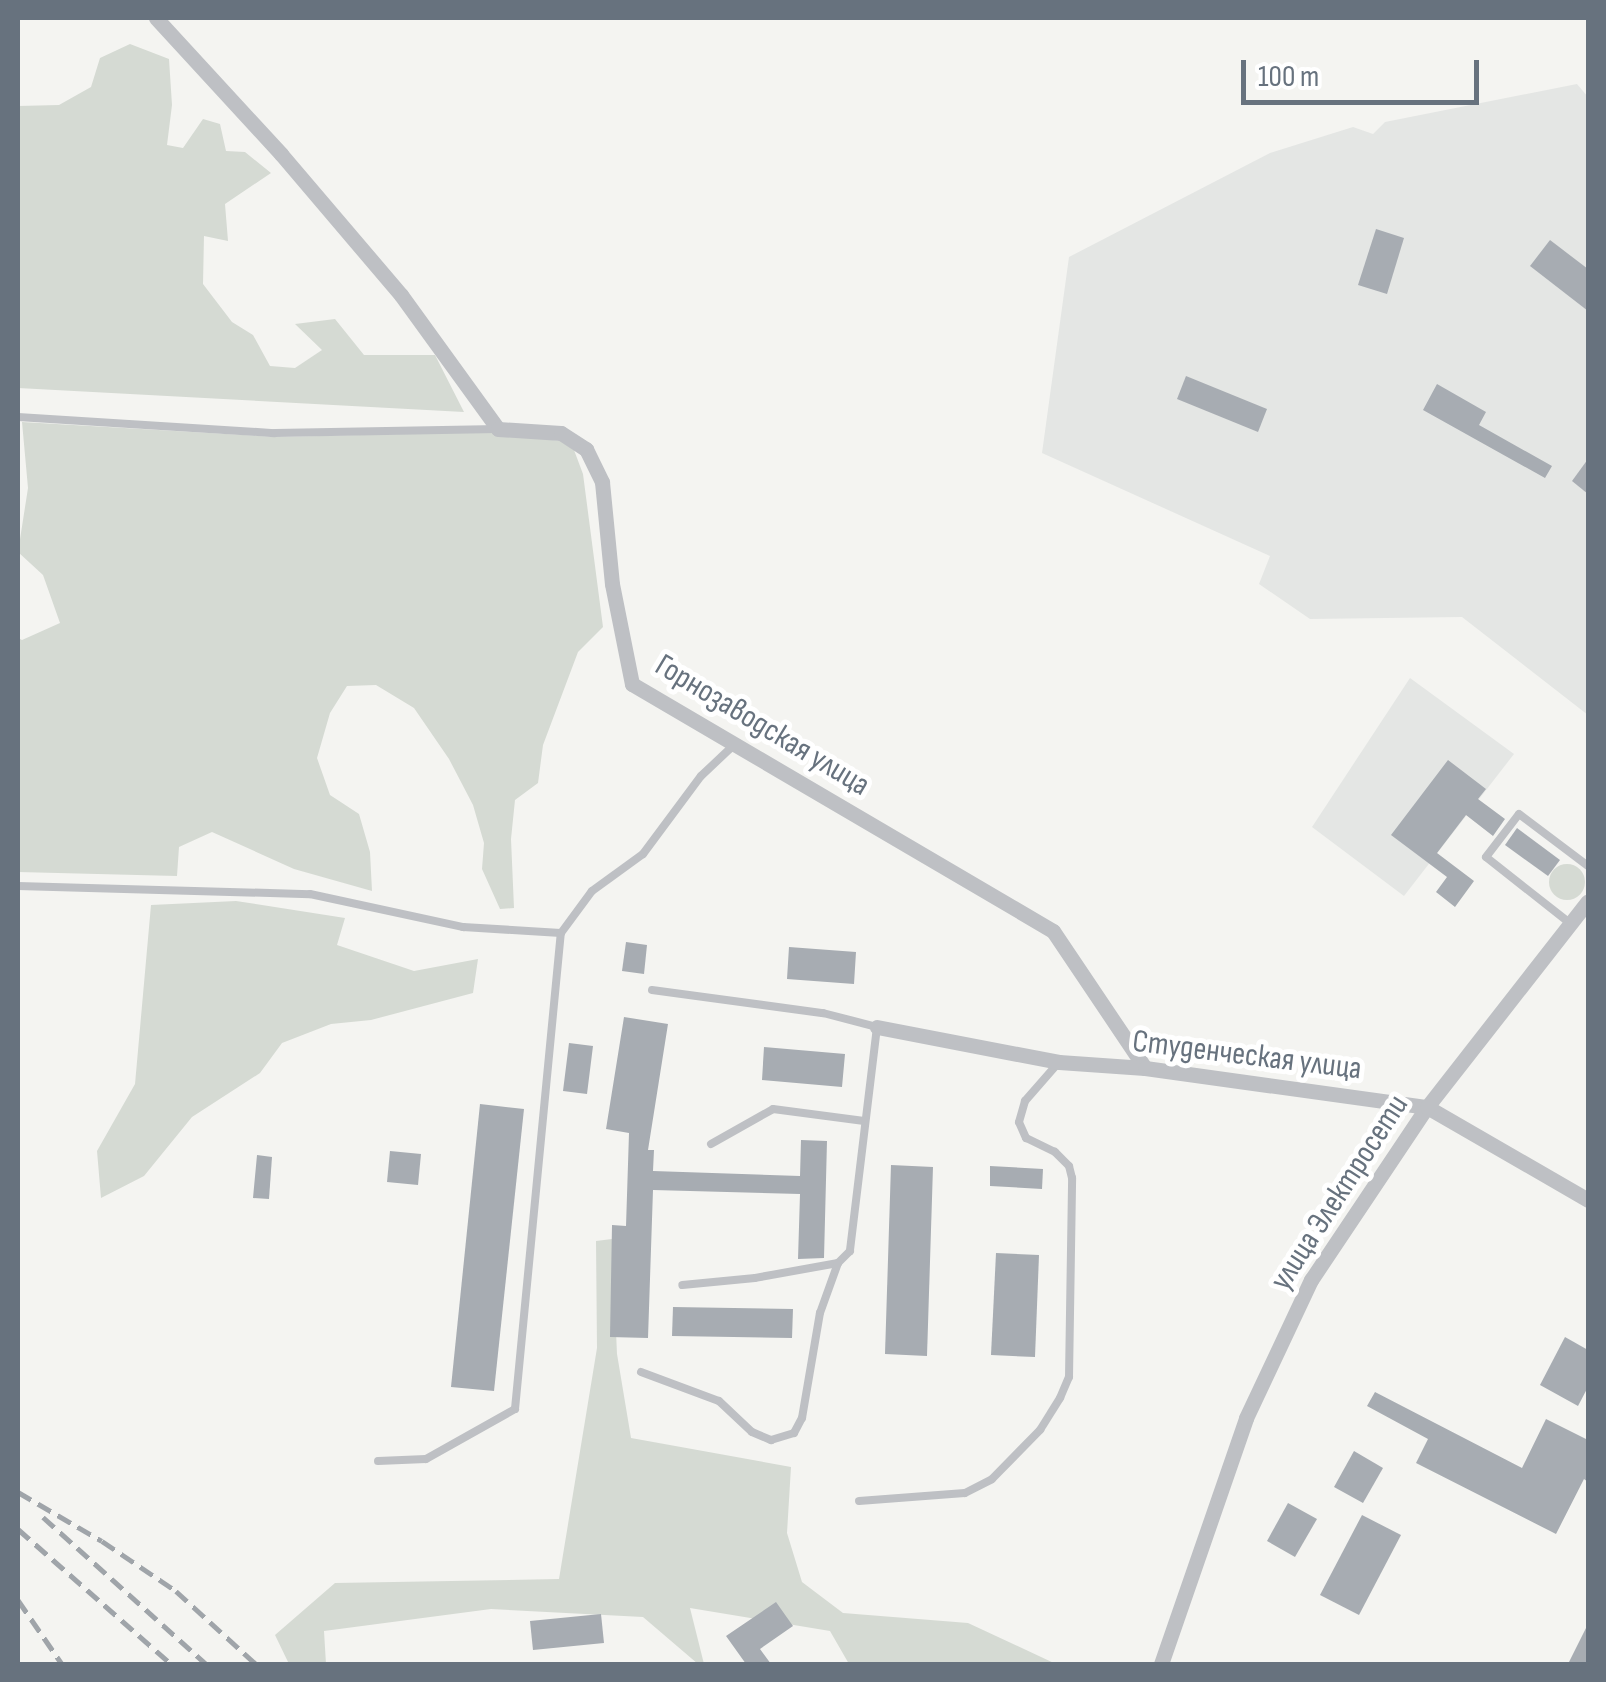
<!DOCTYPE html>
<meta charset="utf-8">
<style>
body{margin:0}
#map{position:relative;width:1606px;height:1682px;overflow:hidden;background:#f4f4f1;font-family:"Sofia Sans Condensed",sans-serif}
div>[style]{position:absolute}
.built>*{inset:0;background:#e4e6e4}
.green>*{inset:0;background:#d5dad3}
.round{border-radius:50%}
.building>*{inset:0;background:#a7acb2}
.lane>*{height:8px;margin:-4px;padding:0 4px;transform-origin:4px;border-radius:4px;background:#bec0c4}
.street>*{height:15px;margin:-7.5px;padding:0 7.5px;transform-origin:7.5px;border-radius:7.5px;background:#bec0c4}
.rail>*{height:5px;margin-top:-2.5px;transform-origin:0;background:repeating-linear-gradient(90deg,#9fa4a9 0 15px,transparent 0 23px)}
span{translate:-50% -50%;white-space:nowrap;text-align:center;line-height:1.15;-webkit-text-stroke:10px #fff;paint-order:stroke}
.street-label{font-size:32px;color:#67727e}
.frame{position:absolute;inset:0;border:20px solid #67727e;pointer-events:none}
.scale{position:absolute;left:1241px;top:60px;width:238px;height:45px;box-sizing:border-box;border:5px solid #67727e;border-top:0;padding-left:12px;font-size:30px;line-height:35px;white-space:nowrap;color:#67727e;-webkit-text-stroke:8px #fff;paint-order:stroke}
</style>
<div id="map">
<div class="built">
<div style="clip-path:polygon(1577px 84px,1588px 97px,1588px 715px,1462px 617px,1310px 619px,1259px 584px,1270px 556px,1042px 453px,1069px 257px,1270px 153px,1353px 127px,1373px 134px,1385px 122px)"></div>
<div style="clip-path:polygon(1410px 678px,1514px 754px,1404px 896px,1312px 827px)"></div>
</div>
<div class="green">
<div style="clip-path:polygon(130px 44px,169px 59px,172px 105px,167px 145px,183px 148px,203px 119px,220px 124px,226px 151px,245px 152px,271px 173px,225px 204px,228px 241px,204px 236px,203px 284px,232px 322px,253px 335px,270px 366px,295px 368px,322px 350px,295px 324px,335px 319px,364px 355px,435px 355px,464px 412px,18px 388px,18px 106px,59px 105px,91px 87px,100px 58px)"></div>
<div style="clip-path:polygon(22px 422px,277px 437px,487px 432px,561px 441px,574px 450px,583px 474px,603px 627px,578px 652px,543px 745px,538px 783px,515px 800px,511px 839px,514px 908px,500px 909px,482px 869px,484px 843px,473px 805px,449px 759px,414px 708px,376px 685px,347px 686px,330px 713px,317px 758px,330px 795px,359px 814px,370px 852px,372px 891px,294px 869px,212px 832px,179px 847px,177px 876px,18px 872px,18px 638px,22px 640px,60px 623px,43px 575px,18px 552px,28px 488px)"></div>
<div class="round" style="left:1549px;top:864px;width:36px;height:36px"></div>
<div style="clip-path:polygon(236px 901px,345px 918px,337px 945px,414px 971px,478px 959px,473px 993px,371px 1020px,331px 1024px,282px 1043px,260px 1073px,192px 1117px,144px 1176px,101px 1198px,97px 1151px,135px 1084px,151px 905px)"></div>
<div style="clip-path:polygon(612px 1239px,617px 1354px,631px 1438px,791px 1467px,787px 1533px,802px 1582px,843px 1613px,968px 1623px,1056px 1664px,849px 1664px,830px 1631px,690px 1608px,704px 1664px,698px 1664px,643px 1617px,491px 1609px,324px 1631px,326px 1664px,289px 1664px,275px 1635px,335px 1583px,559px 1579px,597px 1348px,596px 1241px)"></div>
</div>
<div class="building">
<div style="clip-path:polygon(1376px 229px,1404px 238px,1387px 294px,1358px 285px)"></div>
<div style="clip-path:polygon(1550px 240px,1588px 269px,1588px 311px,1530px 266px)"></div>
<div style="clip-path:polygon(1186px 376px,1267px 409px,1258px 432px,1177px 399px)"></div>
<div style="clip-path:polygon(1437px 384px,1486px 412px,1479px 425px,1552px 466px,1545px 478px,1423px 410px)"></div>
<div style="clip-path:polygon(1588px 459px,1588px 494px,1572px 481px)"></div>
<div style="clip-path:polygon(1448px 760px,1486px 789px,1478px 799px,1505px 819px,1493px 836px,1466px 815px,1437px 853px,1474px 881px,1455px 907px,1436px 892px,1447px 877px,1391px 835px)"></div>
<div style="clip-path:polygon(1517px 828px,1560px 860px,1548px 876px,1505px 845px)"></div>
<div style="clip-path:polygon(626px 942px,647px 945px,644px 974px,622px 971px)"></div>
<div style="clip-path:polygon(789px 947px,856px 952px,854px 984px,787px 979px)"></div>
<div style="clip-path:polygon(624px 1017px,668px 1024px,648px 1150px,654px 1150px,653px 1171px,800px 1176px,801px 1140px,827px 1141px,824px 1258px,798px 1259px,800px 1194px,653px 1190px,648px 1338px,610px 1337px,612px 1225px,626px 1226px,629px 1133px,606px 1129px)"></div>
<div style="clip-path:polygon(569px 1043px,593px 1046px,587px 1094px,563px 1091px)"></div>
<div style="clip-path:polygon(764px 1047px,845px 1054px,842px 1087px,762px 1080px)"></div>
<div style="clip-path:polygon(480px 1104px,524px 1109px,494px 1391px,451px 1387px)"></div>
<div style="clip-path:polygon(390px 1151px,421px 1154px,418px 1185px,387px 1182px)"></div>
<div style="clip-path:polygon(257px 1155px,272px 1157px,269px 1199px,253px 1198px)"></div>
<div style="clip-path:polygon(891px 1165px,933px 1167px,927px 1356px,885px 1354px)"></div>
<div style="clip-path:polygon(990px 1166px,1043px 1169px,1042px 1189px,990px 1186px)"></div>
<div style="clip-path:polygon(996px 1253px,1039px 1255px,1035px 1357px,991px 1355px)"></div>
<div style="clip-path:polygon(673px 1307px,793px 1309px,792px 1338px,672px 1336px)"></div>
<div style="clip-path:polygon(1565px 1337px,1588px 1350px,1588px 1387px,1578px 1406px,1540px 1385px)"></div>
<div style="clip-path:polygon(1375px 1392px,1522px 1468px,1546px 1419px,1588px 1440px,1588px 1482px,1584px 1479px,1556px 1534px,1416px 1463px,1428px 1439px,1367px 1406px)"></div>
<div style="clip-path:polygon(1354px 1451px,1383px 1468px,1363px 1503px,1334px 1487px)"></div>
<div style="clip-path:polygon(1288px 1503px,1317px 1519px,1295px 1557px,1267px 1541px)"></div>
<div style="clip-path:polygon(1362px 1515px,1401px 1535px,1359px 1615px,1320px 1595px)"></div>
<div style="clip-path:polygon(776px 1602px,793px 1626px,760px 1649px,771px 1664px,746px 1664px,726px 1636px)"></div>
<div style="clip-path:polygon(601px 1614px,604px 1643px,533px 1650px,530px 1621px)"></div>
<div style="clip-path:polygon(1588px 1624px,1588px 1664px,1568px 1664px)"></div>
</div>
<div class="lane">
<div style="left:18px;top:417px;width:257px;rotate:3.6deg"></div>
<div style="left:275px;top:433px;width:223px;rotate:-1deg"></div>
<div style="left:18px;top:886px;width:292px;rotate:1.6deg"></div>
<div style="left:310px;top:894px;width:157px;rotate:12.2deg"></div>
<div style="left:463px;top:927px;width:98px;rotate:3.5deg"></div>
<div style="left:1571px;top:924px;width:108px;rotate:-141.8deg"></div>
<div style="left:1486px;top:857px;width:54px;rotate:-52.5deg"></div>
<div style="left:1519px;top:814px;width:86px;rotate:37deg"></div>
<div style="left:652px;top:990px;width:173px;rotate:7.7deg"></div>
<div style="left:823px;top:1013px;width:56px;rotate:14.5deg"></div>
<div style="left:877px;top:1027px;width:226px;rotate:96.9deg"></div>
<div style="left:850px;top:1251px;width:17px;rotate:135deg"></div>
<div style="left:838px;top:1263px;width:84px;rotate:169.8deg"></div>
<div style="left:755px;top:1278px;width:73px;rotate:174.5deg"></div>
<div style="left:711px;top:1144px;width:71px;rotate:-29.4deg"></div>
<div style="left:773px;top:1109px;width:92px;rotate:7.5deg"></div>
<div style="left:641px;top:1372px;width:83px;rotate:20.4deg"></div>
<div style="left:719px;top:1401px;width:45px;rotate:43.2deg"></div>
<div style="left:752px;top:1432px;width:21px;rotate:23deg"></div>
<div style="left:771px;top:1440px;width:24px;rotate:-17deg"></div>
<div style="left:794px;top:1433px;width:17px;rotate:-62deg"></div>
<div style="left:802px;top:1418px;width:107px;rotate:-80.3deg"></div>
<div style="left:820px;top:1313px;width:53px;rotate:-70.2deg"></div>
<div style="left:378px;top:1461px;width:48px;rotate:-2.4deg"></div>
<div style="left:426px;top:1459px;width:102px;rotate:-29.3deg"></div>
<div style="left:515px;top:1409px;width:478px;rotate:-84.5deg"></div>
<div style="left:561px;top:933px;width:52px;rotate:-53.6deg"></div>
<div style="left:592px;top:891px;width:63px;rotate:-36deg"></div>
<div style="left:643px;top:854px;width:97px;rotate:-53.4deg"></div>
<div style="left:701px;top:776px;width:47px;rotate:-43.3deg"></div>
<div style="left:859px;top:1501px;width:106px;rotate:-4.3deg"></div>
<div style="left:965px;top:1493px;width:30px;rotate:-27deg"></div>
<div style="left:992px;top:1479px;width:69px;rotate:-45.6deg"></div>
<div style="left:1040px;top:1430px;width:38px;rotate:-58deg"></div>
<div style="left:1060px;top:1398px;width:23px;rotate:-67deg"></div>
<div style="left:1069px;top:1377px;width:199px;rotate:-89.1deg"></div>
<div style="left:1072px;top:1178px;width:12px;rotate:-104deg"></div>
<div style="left:1069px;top:1166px;width:20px;rotate:-135deg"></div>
<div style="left:1055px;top:1152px;width:32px;rotate:-154deg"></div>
<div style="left:1026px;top:1138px;width:17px;rotate:-114deg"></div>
<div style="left:1019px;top:1122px;width:22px;rotate:-74deg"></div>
<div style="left:1025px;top:1101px;width:52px;rotate:-48.9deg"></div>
</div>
<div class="street">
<div style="left:156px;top:18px;width:185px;rotate:47.4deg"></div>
<div style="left:281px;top:154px;width:185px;rotate:49.6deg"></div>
<div style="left:401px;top:295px;width:165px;rotate:54.1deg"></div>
<div style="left:498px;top:429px;width:63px;rotate:3.6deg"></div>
<div style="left:561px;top:433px;width:30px;rotate:33deg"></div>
<div style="left:586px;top:449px;width:37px;rotate:64deg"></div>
<div style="left:602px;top:482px;width:102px;rotate:84.4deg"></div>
<div style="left:612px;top:584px;width:102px;rotate:78.7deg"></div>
<div style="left:632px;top:684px;width:488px;rotate:30.4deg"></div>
<div style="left:1053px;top:931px;width:165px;rotate:56.1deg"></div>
<div style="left:877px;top:1027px;width:185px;rotate:10.9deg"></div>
<div style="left:1059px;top:1062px;width:86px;rotate:4deg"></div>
<div style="left:1145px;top:1068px;width:285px;rotate:7.9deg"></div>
<div style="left:1427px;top:1107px;width:186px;rotate:30deg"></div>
<div style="left:1161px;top:1664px;width:260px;rotate:-70.9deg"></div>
<div style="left:1246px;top:1418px;width:153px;rotate:-64.8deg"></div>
<div style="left:1311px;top:1280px;width:208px;rotate:-56.2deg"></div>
<div style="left:1427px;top:1107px;width:261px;rotate:-52deg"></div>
</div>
<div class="rail">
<div style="left:18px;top:1492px;width:97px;rotate:30.3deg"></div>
<div style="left:102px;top:1541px;width:89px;rotate:34deg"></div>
<div style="left:176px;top:1591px;width:108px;rotate:42.4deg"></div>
<div style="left:43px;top:1517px;width:219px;rotate:42deg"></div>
<div style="left:18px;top:1529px;width:204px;rotate:41.4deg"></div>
<div style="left:18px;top:1600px;width:78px;rotate:55.5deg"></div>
</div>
<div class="street-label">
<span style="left:762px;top:726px;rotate:31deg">Горнозаводская улица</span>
<span style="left:1247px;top:1056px;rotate:7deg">Студенческая улица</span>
<span style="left:1340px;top:1193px;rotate:-57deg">улица Электросети</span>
</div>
<div class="frame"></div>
<div class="scale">100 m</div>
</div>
